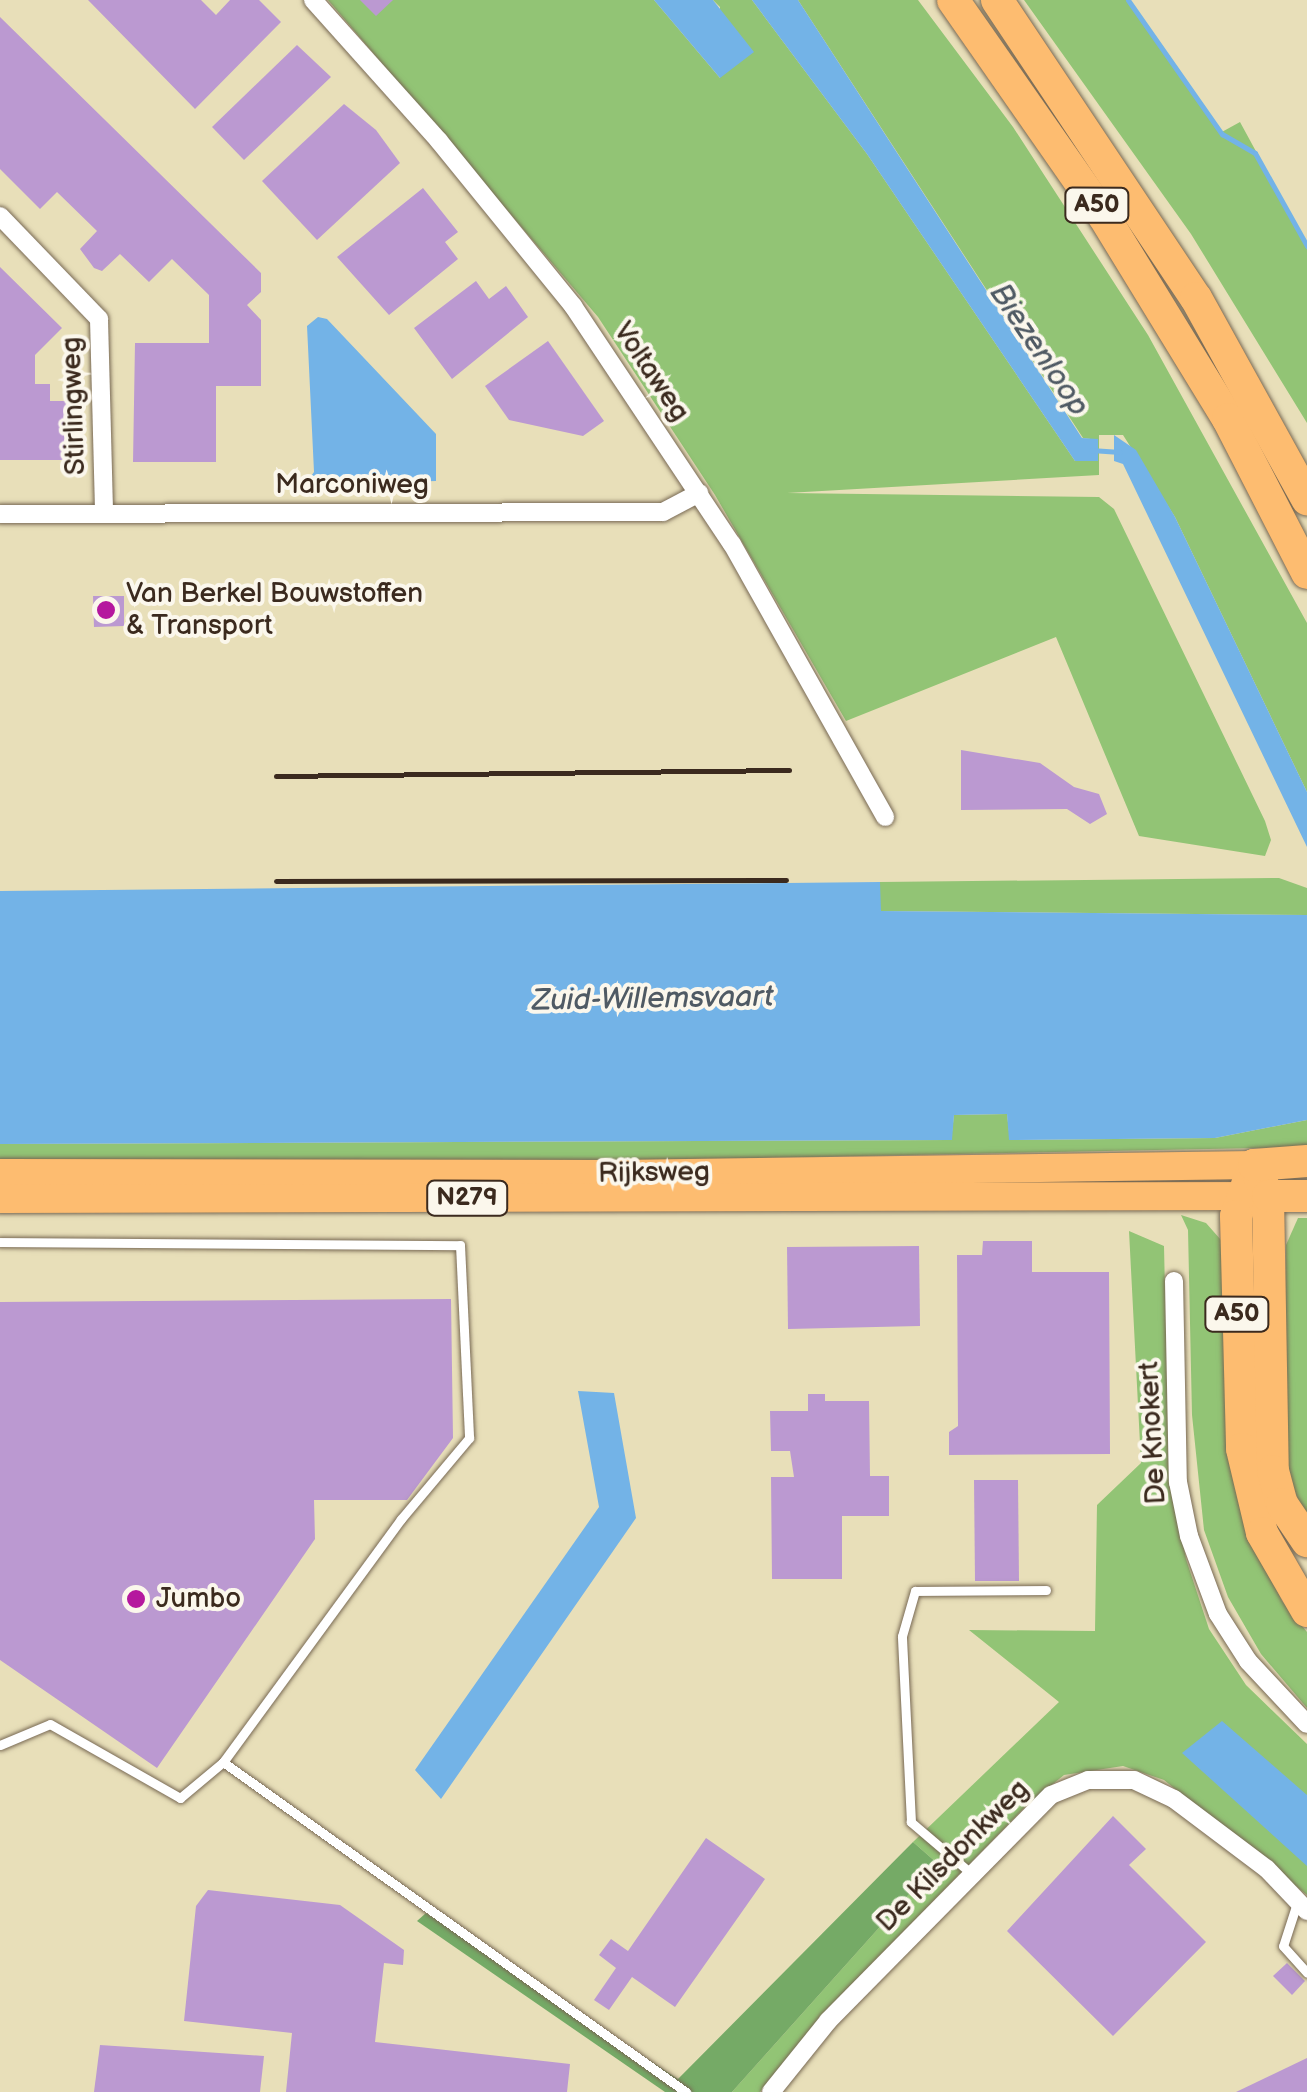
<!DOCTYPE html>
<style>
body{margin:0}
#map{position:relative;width:1307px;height:2092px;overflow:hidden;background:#e8dfb9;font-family:"Balsamiq Sans",sans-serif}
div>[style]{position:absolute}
.green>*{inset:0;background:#92c475}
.forest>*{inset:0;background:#75aa66}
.water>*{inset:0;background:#73b3e7}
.stream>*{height:5px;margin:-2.5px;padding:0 2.5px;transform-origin:2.5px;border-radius:2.5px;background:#73b3e7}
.building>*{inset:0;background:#bb99d1}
.roads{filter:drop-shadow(0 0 2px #786954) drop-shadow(0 0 2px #786954)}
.lane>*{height:9px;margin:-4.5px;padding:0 4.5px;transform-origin:4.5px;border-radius:4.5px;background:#fff}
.street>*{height:18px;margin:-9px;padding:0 9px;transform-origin:9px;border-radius:9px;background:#fff}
.primary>*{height:28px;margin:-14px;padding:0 14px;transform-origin:14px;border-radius:14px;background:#fdbc70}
.highway>*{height:32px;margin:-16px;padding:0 16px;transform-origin:16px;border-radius:16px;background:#fdbc70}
.rail>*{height:5px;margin:-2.5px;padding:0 2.5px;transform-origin:2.5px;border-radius:2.5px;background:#3b2a1e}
.dots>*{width:28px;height:28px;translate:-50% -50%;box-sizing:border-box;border:5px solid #fbf7ec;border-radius:50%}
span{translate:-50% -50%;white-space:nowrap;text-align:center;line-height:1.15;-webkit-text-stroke:8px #fbf7ec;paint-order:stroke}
.shield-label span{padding:2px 8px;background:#fbf7ec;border:2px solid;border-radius:8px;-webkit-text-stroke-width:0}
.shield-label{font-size:25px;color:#3b2a1e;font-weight:700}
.street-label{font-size:28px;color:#3b2a1e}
.poi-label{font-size:28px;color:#3b2a1e}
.left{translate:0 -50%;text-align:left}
.water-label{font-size:30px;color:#4f5a64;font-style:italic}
</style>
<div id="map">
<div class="green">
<div style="clip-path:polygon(328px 0,654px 0,720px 78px,720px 7px,713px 0,752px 0,867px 154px,1075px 461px,1098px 440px,1083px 438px,798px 0,918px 0,1013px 127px,1148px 335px,1307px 623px,1307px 792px,1175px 517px,1123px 435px,1099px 435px,1099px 475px,787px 493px,1099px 497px,1114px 509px,1265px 821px,1271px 840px,1265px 856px,1139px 836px,1056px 637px,846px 721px,715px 495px,598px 317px)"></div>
<div style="clip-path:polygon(1024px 0,1128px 0,1220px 133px,1240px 122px,1307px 245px,1307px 423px,1191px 234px)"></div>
<div style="clip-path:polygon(1279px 878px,1307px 888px,1307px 915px,880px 911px,880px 882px)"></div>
<div style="clip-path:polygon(1007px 1114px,1010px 1140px,1215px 1138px,1307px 1120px,1307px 1147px,563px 1162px,0 1164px,0 1144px,951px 1140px,954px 1115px)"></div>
<div style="clip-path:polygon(1181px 1215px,1206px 1223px,1221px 1240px,1243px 1515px,1282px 1601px,1307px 1632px,1307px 1708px,1261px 1654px,1228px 1597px,1204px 1530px,1192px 1415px,1188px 1230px)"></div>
<div style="clip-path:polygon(1298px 1218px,1307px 1218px,1307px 1520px,1287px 1473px,1283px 1441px,1286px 1245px)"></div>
<div style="clip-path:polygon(1129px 1231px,1164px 1246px,1169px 1469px,1186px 1559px,1209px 1629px,1246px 1685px,1307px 1744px,1307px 1895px,1164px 1780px,1123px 1766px,1064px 1775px,1027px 1805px,845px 1991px,760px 2092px,732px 2092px,937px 1863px,913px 1842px,1059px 1702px,969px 1630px,1095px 1631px,1097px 1505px,1141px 1463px)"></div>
</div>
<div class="forest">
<div style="clip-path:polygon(913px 1842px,937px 1863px,732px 2092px,665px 2092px,417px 1921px,426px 1913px,678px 2079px)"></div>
</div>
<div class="water">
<div style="clip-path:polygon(654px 0,713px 0,754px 52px,720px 78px)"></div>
<div style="clip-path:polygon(752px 0,798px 0,1082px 438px,1098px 439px,1098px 461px,1075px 461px,867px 154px)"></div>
<div style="clip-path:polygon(318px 317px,327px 319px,436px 434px,436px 481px,305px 485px,314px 472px,307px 326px)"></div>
<div style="clip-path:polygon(1114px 435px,1136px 450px,1175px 517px,1307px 792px,1307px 847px,1123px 464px,1114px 461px)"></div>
<div style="clip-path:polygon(880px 882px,881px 911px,1307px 915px,1307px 1120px,1215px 1138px,1009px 1140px,1007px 1114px,954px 1115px,952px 1140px,0 1144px,0 891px)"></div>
<div style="clip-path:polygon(578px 1391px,614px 1393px,636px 1518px,441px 1799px,415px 1770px,599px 1507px)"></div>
<div style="clip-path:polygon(1222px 1721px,1307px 1795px,1307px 1866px,1182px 1753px)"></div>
</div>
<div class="stream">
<div style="left:1128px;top:0;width:164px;rotate:55deg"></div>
<div style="left:1222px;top:134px;width:38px;rotate:30deg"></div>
<div style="left:1255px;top:153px;width:107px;rotate:60.8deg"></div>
<div style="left:1091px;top:450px;width:29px;rotate:4deg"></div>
</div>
<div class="building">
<div style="clip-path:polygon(88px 0,201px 0,216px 15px,230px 0,259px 0,281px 22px,195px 109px)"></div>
<div style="clip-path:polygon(360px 0,393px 0,376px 16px)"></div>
<div style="clip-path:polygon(0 17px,261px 273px,261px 292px,247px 305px,261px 320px,261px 386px,216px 386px,216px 462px,133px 462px,135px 343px,209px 343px,209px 295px,172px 259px,149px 282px,120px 254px,102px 271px,94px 268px,80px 249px,97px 231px,57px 192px,40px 209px,0 169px)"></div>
<div style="clip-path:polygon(297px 45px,331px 77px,244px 160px,212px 127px)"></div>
<div style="clip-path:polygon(344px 104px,376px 130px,400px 163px,317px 240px,262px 181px)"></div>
<div style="clip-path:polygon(423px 188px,458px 232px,445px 242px,458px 259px,389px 315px,337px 257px)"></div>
<div style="clip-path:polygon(0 267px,62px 328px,35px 355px,35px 384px,50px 384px,50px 401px,75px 401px,74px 460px,0 460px)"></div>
<div style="clip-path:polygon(476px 281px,489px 299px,506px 286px,528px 317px,452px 379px,414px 328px)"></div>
<div style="clip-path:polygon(548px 341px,604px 421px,583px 436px,509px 420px,485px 386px)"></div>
<div style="clip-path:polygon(93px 596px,124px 596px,124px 626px,94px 627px)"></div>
<div style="clip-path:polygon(961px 750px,1040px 763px,1074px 787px,1099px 794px,1107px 814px,1090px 824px,1067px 809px,961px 810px)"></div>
<div style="clip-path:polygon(983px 1241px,1032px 1241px,1032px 1272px,1109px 1272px,1110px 1454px,949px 1455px,949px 1432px,958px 1426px,957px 1255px,982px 1255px)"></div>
<div style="clip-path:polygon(919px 1246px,920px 1326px,788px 1329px,787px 1247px)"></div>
<div style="clip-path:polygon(451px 1299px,453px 1438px,407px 1500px,314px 1500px,315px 1539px,157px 1768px,0 1660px,0 1302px)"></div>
<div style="clip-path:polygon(808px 1394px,825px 1394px,825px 1401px,869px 1401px,870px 1476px,889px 1476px,889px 1516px,842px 1516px,842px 1579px,772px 1579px,771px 1477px,794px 1477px,790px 1451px,771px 1451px,770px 1411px,808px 1411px)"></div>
<div style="clip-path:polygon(974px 1480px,1018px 1480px,1019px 1581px,975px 1581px)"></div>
<div style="clip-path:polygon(1113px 1816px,1146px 1849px,1129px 1865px,1206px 1942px,1113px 2036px,1007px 1931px)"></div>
<div style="clip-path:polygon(706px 1838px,765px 1879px,675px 2007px,632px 1977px,609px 2010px,594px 2000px,616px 1968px,599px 1955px,611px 1939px,628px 1951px)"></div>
<div style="clip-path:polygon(208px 1890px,340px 1905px,404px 1950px,403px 1965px,384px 1963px,375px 2042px,570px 2064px,567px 2092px,286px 2092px,292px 2033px,184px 2021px,196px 1906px)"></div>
<div style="clip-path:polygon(1287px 1963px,1305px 1981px,1292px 1995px,1273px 1976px)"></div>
<div style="clip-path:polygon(100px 2045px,264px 2056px,260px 2092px,94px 2092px)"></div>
<div style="clip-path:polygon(1307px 2058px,1307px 2092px,1236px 2092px)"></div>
</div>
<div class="roads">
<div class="lane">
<div style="left:0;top:1242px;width:460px;rotate:0.4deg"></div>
<div style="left:460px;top:1245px;width:193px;rotate:87.3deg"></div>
<div style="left:469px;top:1438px;width:106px;rotate:130deg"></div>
<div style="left:401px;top:1519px;width:301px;rotate:126.2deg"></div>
<div style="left:223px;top:1762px;width:569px;rotate:35.48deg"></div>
<div style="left:0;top:1745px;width:54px;rotate:-22.8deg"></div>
<div style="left:50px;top:1724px;width:150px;rotate:29.6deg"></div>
<div style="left:180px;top:1798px;width:56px;rotate:-39.9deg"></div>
<div style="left:973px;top:1875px;width:82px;rotate:-139.5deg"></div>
<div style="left:911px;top:1822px;width:186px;rotate:-92.8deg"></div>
<div style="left:902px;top:1636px;width:47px;rotate:-73.9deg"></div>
<div style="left:915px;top:1591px;width:131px;rotate:-0.4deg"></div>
<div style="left:1297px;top:1903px;width:45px;rotate:108deg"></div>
<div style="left:1283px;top:1946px;width:36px;rotate:48deg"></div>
</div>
<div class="street">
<div style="left:313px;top:0;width:189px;rotate:48.2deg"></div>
<div style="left:439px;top:141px;width:213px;rotate:50.9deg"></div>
<div style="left:573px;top:306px;width:286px;rotate:56.3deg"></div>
<div style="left:732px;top:544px;width:313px;rotate:60.7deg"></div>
<div style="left:0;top:216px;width:143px;rotate:46.1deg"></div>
<div style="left:99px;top:319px;width:194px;rotate:88.5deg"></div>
<div style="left:0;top:514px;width:663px;rotate:-0.17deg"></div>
<div style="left:663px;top:512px;width:41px;rotate:-27.8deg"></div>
<div style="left:1174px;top:1281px;width:201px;rotate:88.9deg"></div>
<div style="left:1178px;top:1482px;width:55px;rotate:78.5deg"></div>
<div style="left:1189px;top:1536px;width:83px;rotate:69.6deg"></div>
<div style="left:1218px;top:1614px;width:56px;rotate:57.4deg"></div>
<div style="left:1248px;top:1661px;width:86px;rotate:46.9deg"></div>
<div style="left:771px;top:2092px;width:91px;rotate:-51.2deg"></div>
<div style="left:828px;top:2021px;width:317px;rotate:-45.4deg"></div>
<div style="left:1051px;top:1795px;width:40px;rotate:-22deg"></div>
<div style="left:1088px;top:1780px;width:46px"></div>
<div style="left:1134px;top:1780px;width:44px;rotate:25.4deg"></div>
<div style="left:1174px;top:1799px;width:116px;rotate:37deg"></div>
<div style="left:1267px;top:1869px;width:58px;rotate:46.4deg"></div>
</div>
<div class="primary">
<div style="left:0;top:1173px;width:616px;rotate:0.09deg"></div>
<div style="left:616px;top:1174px;width:638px;rotate:-0.81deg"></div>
<div style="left:0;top:1199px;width:1263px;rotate:-0.14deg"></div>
</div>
<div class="highway">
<div style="left:953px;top:0;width:262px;rotate:55.1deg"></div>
<div style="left:1103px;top:215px;width:239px;rotate:58.5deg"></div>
<div style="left:1228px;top:419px;width:173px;rotate:62.8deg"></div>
<div style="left:997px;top:0;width:358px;rotate:56.3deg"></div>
<div style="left:1196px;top:298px;width:230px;rotate:61.1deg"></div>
<div style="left:1254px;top:1165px;width:54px;rotate:109.4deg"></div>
<div style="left:1236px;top:1216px;width:233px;rotate:88.5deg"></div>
<div style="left:1242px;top:1449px;width:86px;rotate:76.6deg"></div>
<div style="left:1262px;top:1533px;width:90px;rotate:60deg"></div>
<div style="left:1254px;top:1165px;width:34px;rotate:66deg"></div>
<div style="left:1268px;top:1196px;width:275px;rotate:89deg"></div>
<div style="left:1273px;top:1471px;width:34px;rotate:75deg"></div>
<div style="left:1282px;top:1504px;width:45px;rotate:56deg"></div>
<div style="left:1254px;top:1165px;width:53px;rotate:-4.3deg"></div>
<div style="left:1268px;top:1196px;width:39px"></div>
</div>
</div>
<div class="rail">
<div style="left:276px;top:776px;width:513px;rotate:-0.67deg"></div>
<div style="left:276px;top:881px;width:510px;rotate:-0.11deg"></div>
</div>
<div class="dots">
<div style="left:106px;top:610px;background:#b5179e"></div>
<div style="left:136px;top:1599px;background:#b5179e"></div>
</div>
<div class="shield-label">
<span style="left:1097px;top:205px">A50</span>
<span style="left:467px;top:1198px">N279</span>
<span style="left:1237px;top:1314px">A50</span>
</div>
<div class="street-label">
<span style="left:651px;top:372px;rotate:56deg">Voltaweg</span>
<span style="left:74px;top:406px;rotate:-92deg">Stirlingweg</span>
<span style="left:352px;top:485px">Marconiweg</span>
<span style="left:654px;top:1173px;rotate:-1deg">Rijksweg</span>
<span style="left:1153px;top:1433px;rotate:-93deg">De Knokert</span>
<span style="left:953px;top:1856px;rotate:-45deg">De Kilsdonkweg</span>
</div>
<div class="poi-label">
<span class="left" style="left:126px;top:610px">Van Berkel Bouwstoffen<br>&amp; Transport</span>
<span class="left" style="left:156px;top:1599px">Jumbo</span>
</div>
<div class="water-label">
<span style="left:1039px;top:350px;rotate:56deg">Biezenloop</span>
<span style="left:653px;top:999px;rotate:-1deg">Zuid-Willemsvaart</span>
</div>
</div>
